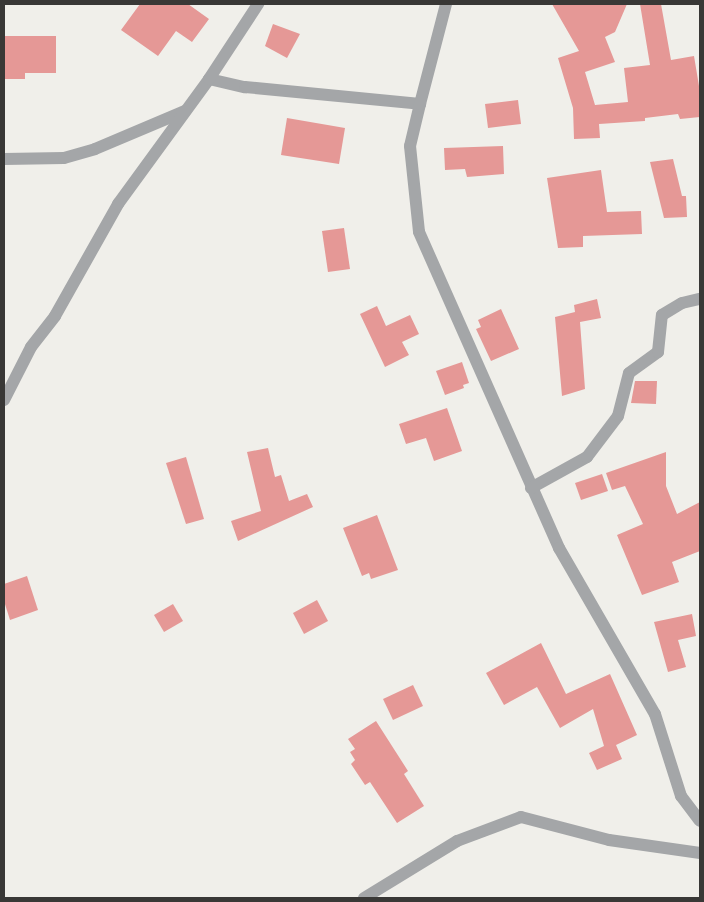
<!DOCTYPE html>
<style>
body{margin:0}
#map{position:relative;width:704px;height:902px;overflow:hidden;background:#f0efea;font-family:"Archivo Narrow",sans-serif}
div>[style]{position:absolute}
.building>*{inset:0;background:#e59896}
.minor>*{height:12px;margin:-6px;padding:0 6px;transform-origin:6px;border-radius:6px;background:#a4a6a8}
span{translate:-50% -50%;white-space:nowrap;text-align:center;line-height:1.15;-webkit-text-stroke:4px #fffffe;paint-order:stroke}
.frame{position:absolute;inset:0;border:5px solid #393836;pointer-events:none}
</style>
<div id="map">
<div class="building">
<div style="clip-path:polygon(140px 4px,188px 4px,209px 19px,192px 42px,176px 31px,158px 56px,121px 30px)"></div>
<div style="clip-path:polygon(552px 4px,627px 4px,615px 32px,605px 37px,615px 62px,585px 72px,595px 105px,628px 102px,624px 68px,650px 65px,640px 4px,661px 4px,671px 60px,694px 56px,700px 92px,700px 117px,680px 119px,678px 114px,645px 118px,645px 121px,599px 124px,600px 138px,574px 139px,573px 108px,558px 58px,579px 51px)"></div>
<div style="clip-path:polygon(273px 24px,300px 34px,287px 58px,265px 46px)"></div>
<div style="clip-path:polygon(4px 36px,56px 36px,56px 73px,25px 73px,25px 79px,4px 79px)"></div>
<div style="clip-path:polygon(518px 100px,521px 124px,488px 128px,485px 104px)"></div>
<div style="clip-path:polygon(287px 118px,345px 128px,339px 164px,281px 155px)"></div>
<div style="clip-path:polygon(503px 146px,504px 174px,467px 177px,465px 169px,445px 170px,444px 148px)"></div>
<div style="clip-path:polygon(673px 159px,682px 196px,686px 196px,687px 217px,664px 218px,650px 162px)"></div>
<div style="clip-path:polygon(601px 170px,607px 212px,641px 211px,642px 234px,583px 236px,583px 247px,558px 248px,547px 178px)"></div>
<div style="clip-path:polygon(344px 228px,350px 269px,328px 272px,322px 231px)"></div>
<div style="clip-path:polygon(597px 299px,601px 318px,580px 322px,585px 389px,562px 396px,555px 317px,575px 312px,574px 305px)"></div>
<div style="clip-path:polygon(377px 306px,386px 326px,410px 315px,419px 334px,402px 342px,409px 355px,385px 367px,360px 314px)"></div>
<div style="clip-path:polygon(501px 309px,519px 349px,491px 361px,476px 329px,481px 327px,478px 320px)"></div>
<div style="clip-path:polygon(462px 362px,469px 383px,463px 385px,464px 388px,445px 395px,436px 371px)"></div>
<div style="clip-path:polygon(635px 381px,657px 381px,656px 404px,631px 403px)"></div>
<div style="clip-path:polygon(447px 408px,462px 451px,434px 461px,426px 438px,406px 444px,399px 424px)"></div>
<div style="clip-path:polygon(268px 448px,275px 477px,281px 475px,289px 501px,307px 494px,313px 507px,238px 541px,231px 521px,261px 511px,247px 452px)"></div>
<div style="clip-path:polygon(666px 452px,666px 486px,677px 514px,700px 502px,700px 551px,672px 562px,679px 582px,642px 595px,617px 535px,643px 524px,625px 486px,612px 490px,606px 473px)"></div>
<div style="clip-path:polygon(186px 457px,204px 519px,186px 524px,166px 463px)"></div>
<div style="clip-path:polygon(602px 474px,608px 491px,581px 500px,575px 483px)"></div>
<div style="clip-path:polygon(377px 515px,398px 570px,371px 579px,369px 573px,362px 576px,343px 528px)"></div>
<div style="clip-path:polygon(27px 576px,38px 610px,10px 620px,4px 601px,4px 584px)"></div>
<div style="clip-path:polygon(317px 600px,328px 621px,304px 634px,293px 613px)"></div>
<div style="clip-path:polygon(173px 604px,183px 621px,164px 632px,154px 615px)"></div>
<div style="clip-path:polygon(692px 614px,696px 636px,678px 640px,686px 667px,668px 672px,654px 622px)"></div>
<div style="clip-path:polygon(541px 643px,566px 694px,610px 674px,637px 735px,616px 745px,622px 759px,597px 770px,589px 753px,604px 746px,593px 709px,560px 728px,537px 687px,504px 705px,486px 673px)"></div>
<div style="clip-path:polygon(413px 685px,423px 706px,393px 720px,383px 699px)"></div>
<div style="clip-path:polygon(376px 721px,408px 771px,404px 774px,424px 806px,397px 823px,370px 782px,365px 785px,351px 764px,355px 760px,350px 752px,355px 749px,348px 739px)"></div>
</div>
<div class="minor">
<div style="left:209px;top:79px;width:37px;rotate:13deg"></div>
<div style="left:245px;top:87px;width:176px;rotate:5.5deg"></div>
<div style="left:420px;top:104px;width:43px;rotate:103.4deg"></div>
<div style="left:410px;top:146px;width:86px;rotate:84deg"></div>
<div style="left:419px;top:232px;width:346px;rotate:66.1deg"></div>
<div style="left:559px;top:548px;width:192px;rotate:60deg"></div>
<div style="left:655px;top:714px;width:86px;rotate:72.4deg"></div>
<div style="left:681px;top:796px;width:31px;rotate:53deg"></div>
<div style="left:420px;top:104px;width:103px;rotate:-75.4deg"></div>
<div style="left:4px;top:159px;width:60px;rotate:-1deg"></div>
<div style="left:64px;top:158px;width:32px;rotate:-16deg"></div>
<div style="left:95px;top:149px;width:98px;rotate:-22.9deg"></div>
<div style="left:4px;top:400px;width:59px;rotate:-63deg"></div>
<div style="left:31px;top:347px;width:39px;rotate:-52deg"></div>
<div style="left:55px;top:316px;width:129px;rotate:-60.6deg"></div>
<div style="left:118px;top:204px;width:155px;rotate:-53.9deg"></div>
<div style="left:209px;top:79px;width:90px;rotate:-56.8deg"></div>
<div style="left:531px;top:488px;width:64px;rotate:-29deg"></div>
<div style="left:587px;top:457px;width:51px;rotate:-52.9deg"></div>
<div style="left:618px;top:416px;width:44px;rotate:-75.7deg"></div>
<div style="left:629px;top:373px;width:36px;rotate:-36deg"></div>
<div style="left:658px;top:352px;width:37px;rotate:-84deg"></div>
<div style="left:662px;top:315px;width:23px;rotate:-31deg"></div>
<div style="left:682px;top:303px;width:18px;rotate:-13deg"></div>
<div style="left:364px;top:898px;width:109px;rotate:-31.5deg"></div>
<div style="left:457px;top:841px;width:68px;rotate:-20.6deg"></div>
<div style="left:521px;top:817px;width:91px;rotate:14.6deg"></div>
<div style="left:609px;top:840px;width:92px;rotate:8.1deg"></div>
</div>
<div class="frame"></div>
</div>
